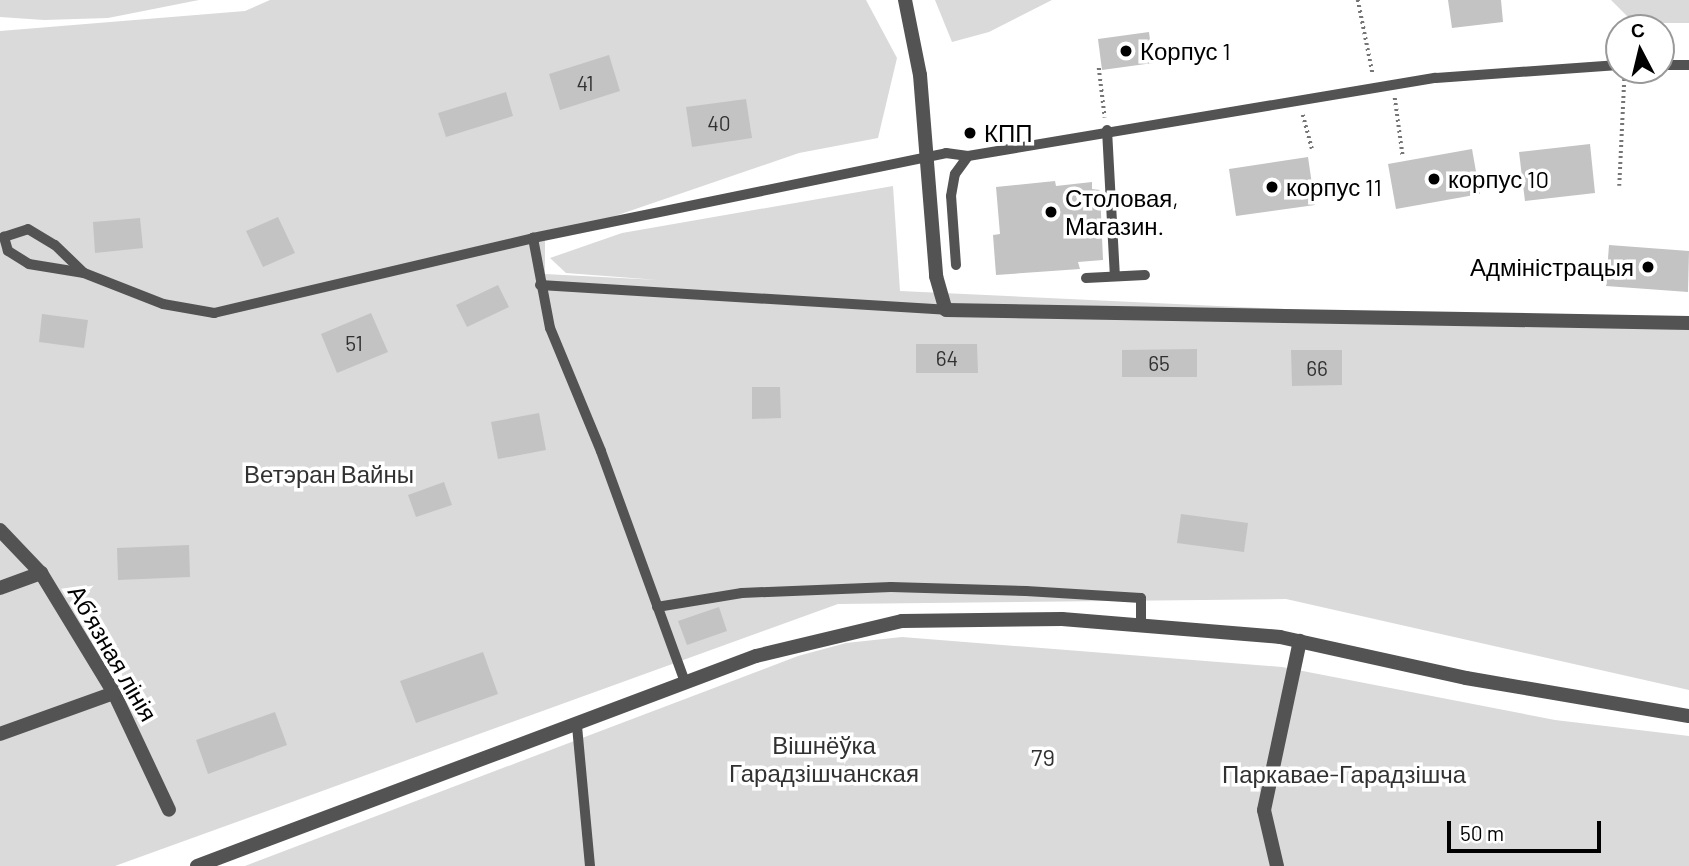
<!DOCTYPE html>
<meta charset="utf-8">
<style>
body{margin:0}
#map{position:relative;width:1689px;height:866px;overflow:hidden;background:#fff;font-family:Barlow,sans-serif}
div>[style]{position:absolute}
.green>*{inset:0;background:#dadada}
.building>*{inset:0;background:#c3c3c3}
.path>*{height:3.5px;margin-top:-1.75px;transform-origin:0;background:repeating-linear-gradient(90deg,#757575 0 2px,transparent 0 5.5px)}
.service>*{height:10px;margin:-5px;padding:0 5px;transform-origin:5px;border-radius:5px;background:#535353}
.minor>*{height:14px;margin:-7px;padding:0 7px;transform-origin:7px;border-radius:7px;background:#535353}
.tertiary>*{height:14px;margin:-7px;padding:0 7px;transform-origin:7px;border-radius:7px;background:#535353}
.dots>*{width:19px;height:19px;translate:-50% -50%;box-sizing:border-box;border:4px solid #fff;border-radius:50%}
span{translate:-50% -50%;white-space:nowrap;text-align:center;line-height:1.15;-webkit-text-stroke:7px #fff;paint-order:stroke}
.number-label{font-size:21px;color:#313131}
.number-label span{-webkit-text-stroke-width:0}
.poi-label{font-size:24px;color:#000}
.left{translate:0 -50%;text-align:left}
.right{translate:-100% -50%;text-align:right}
.park-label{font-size:24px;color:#313131}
.street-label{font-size:24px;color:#000}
.north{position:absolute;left:1605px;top:14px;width:70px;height:70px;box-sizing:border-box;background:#fff;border:2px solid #999;border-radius:50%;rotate:353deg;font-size:19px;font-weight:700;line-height:28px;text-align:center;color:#000}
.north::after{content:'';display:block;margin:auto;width:24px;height:32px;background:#000;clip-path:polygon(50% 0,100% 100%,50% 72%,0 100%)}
.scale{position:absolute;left:1447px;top:821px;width:154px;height:32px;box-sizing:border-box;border:4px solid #000;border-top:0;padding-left:9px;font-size:21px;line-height:24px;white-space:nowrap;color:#000;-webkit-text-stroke:5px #fff;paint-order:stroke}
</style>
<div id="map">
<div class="green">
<div style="clip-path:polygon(0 0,199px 0,108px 18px,44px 20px,0 17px)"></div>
<div style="clip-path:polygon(270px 0,866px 0,897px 58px,878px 138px,799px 153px,545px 240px,545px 274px,658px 280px,566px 273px,550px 258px,622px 233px,893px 186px,900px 291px,1689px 328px,1689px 690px,1286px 599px,838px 604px,115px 866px,0 866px,0 31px,245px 11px)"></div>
<div style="clip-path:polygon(935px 0,1052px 0,989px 32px,952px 42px)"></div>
<div style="clip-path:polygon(1611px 0,1689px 0,1689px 23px,1634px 23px)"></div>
<div style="clip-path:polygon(902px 637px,1282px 667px,1555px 720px,1689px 736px,1689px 866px,245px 866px,798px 656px,846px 643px)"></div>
</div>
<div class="building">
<div style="clip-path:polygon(1448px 0,1501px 0,1503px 22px,1452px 28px)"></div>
<div style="clip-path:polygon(1149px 32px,1153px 63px,1102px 70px,1098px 39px)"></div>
<div style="clip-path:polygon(609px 55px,620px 91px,560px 110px,549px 74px)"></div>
<div style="clip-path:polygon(506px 92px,513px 116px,446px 137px,438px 113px)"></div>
<div style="clip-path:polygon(746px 99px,752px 138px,692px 147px,686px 107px)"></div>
<div style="clip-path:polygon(1590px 144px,1595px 193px,1525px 201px,1519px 152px)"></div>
<div style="clip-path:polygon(1472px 149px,1480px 194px,1396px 209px,1388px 164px)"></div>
<div style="clip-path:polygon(1308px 157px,1315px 205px,1236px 216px,1229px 169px)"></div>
<div style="clip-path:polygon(1055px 181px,1056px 186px,1092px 182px,1092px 189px,1100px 190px,1103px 260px,1078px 262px,1080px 269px,996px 275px,993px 235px,1000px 234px,996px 187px)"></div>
<div style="clip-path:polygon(278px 217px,295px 253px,263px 267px,246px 231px)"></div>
<div style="clip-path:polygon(140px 218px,143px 248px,95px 253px,93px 222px)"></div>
<div style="clip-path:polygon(1609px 245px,1689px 251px,1688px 292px,1606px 286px)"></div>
<div style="clip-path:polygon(498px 285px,509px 307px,467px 327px,456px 305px)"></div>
<div style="clip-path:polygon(371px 313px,388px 352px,337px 373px,321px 334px)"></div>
<div style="clip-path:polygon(42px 314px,88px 320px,84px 348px,39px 342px)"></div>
<div style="clip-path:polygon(916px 344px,977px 344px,978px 373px,916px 373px)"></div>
<div style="clip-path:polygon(1197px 349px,1197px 377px,1122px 377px,1122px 350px)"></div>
<div style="clip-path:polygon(1291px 350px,1342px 350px,1342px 385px,1292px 386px)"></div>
<div style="clip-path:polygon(752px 387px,780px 387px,781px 418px,752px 419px)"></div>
<div style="clip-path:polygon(539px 413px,546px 450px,498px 459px,491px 422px)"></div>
<div style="clip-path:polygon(444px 482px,452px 505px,416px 517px,408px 495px)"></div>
<div style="clip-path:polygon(1181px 514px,1248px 523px,1244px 552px,1177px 543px)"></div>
<div style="clip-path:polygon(189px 545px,190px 577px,118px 580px,117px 548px)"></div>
<div style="clip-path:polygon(719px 607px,727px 631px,687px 645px,678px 621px)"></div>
<div style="clip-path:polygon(483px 652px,498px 694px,416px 723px,400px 681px)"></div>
<div style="clip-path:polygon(275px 712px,287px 745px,208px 774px,196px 740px)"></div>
</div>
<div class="path">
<div style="left:1358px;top:0;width:76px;rotate:78.7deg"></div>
<div style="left:1099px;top:68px;width:50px;rotate:83.2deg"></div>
<div style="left:1395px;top:98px;width:60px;rotate:82.3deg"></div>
<div style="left:1303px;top:115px;width:35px;rotate:75deg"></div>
<div style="left:1619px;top:186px;width:107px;rotate:-87.3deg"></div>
</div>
<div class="service">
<div style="left:1661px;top:65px;width:28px"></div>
<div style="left:1107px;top:130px;width:146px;rotate:86.9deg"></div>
<div style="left:956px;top:265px;width:69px;rotate:-94.1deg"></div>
<div style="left:951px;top:196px;width:22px;rotate:-80deg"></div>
<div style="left:955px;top:174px;width:22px;rotate:-54deg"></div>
<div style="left:84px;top:273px;width:56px;rotate:-170.7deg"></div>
<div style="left:29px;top:264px;width:25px;rotate:-148deg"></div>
<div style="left:8px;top:251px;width:15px;rotate:-106deg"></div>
<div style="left:4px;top:237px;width:25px;rotate:-18deg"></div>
<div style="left:28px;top:229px;width:31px;rotate:31deg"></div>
<div style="left:55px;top:245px;width:40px;rotate:44deg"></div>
<div style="left:84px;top:273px;width:85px;rotate:21.4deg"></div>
<div style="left:163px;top:304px;width:52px;rotate:10deg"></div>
<div style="left:214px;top:313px;width:328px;rotate:-13.2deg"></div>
<div style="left:1086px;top:278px;width:59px;rotate:-2.9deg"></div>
<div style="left:540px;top:285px;width:407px;rotate:3.5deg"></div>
<div style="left:657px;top:607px;width:86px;rotate:-9.4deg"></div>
<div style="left:742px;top:593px;width:149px;rotate:-2.3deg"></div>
<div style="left:891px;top:587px;width:135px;rotate:1.7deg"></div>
<div style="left:1026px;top:591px;width:115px;rotate:3.5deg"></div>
<div style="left:1141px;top:598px;width:27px;rotate:90deg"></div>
<div style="left:685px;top:682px;width:246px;rotate:-110deg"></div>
<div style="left:601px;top:451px;width:133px;rotate:-112.5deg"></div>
<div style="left:550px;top:328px;width:92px;rotate:-100.7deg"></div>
<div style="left:533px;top:238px;width:422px;rotate:-11.6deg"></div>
<div style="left:946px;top:153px;width:22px;rotate:8deg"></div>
<div style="left:968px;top:156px;width:474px;rotate:-9.5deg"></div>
<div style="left:1436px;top:78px;width:183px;rotate:-4.1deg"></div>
<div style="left:577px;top:726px;width:141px;rotate:84.7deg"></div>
</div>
<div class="minor">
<div style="left:905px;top:0;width:76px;rotate:78.7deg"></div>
<div style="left:920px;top:75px;width:202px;rotate:85.4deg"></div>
<div style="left:936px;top:276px;width:35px;rotate:74deg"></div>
<div style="left:946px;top:310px;width:743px;rotate:1deg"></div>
<div style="left:0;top:530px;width:59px;rotate:46.4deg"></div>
<div style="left:41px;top:573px;width:140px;rotate:58.7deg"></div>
<div style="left:114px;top:693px;width:129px;rotate:64.8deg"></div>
<div style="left:0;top:588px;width:44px;rotate:-20.1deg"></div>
<div style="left:0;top:734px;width:121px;rotate:-19.8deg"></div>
<div style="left:1277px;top:866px;width:57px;rotate:-103.1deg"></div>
<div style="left:1264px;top:810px;width:173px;rotate:-78deg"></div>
</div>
<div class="tertiary">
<div style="left:197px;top:866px;width:597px;rotate:-20.59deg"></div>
<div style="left:756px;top:656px;width:150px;rotate:-13.5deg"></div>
<div style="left:902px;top:621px;width:160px;rotate:-0.7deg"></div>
<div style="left:1062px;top:619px;width:219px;rotate:4.7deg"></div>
<div style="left:1280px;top:637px;width:190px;rotate:12.4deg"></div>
<div style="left:1466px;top:678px;width:226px;rotate:9.7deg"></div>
</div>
<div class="dots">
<div style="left:1126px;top:51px;background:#000"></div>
<div style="left:970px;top:133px;background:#000"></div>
<div style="left:1434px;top:179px;background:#000"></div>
<div style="left:1272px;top:187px;background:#000"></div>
<div style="left:1051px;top:212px;background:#000"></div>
<div style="left:1648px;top:267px;background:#000"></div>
</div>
<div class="number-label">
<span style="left:585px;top:83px">41</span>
<span style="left:719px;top:123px">40</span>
<span style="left:354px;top:343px">51</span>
<span style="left:947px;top:358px">64</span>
<span style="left:1159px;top:363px">65</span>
<span style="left:1317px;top:368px">66</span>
</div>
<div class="poi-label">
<span class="left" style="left:1140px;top:51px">Корпус 1</span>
<span class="left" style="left:984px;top:133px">КПП</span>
<span class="left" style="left:1448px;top:179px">корпус 10</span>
<span class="left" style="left:1286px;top:187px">корпус 11</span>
<span class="left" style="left:1065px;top:212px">Столовая,<br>Магазин.</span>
<span class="right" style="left:1634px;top:267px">Адміністрацыя</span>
</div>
<div class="park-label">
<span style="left:329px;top:474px">Ветэран Вайны</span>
<span style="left:824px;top:759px">Вішнёўка<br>Гарадзішчанская</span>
<span style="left:1043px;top:757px">79</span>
<span style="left:1344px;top:774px">Паркавае-Гарадзішча</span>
</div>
<div class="street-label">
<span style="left:113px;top:653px;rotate:60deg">Абʼязная лінія</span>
</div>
<div class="north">С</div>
<div class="scale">50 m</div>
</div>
